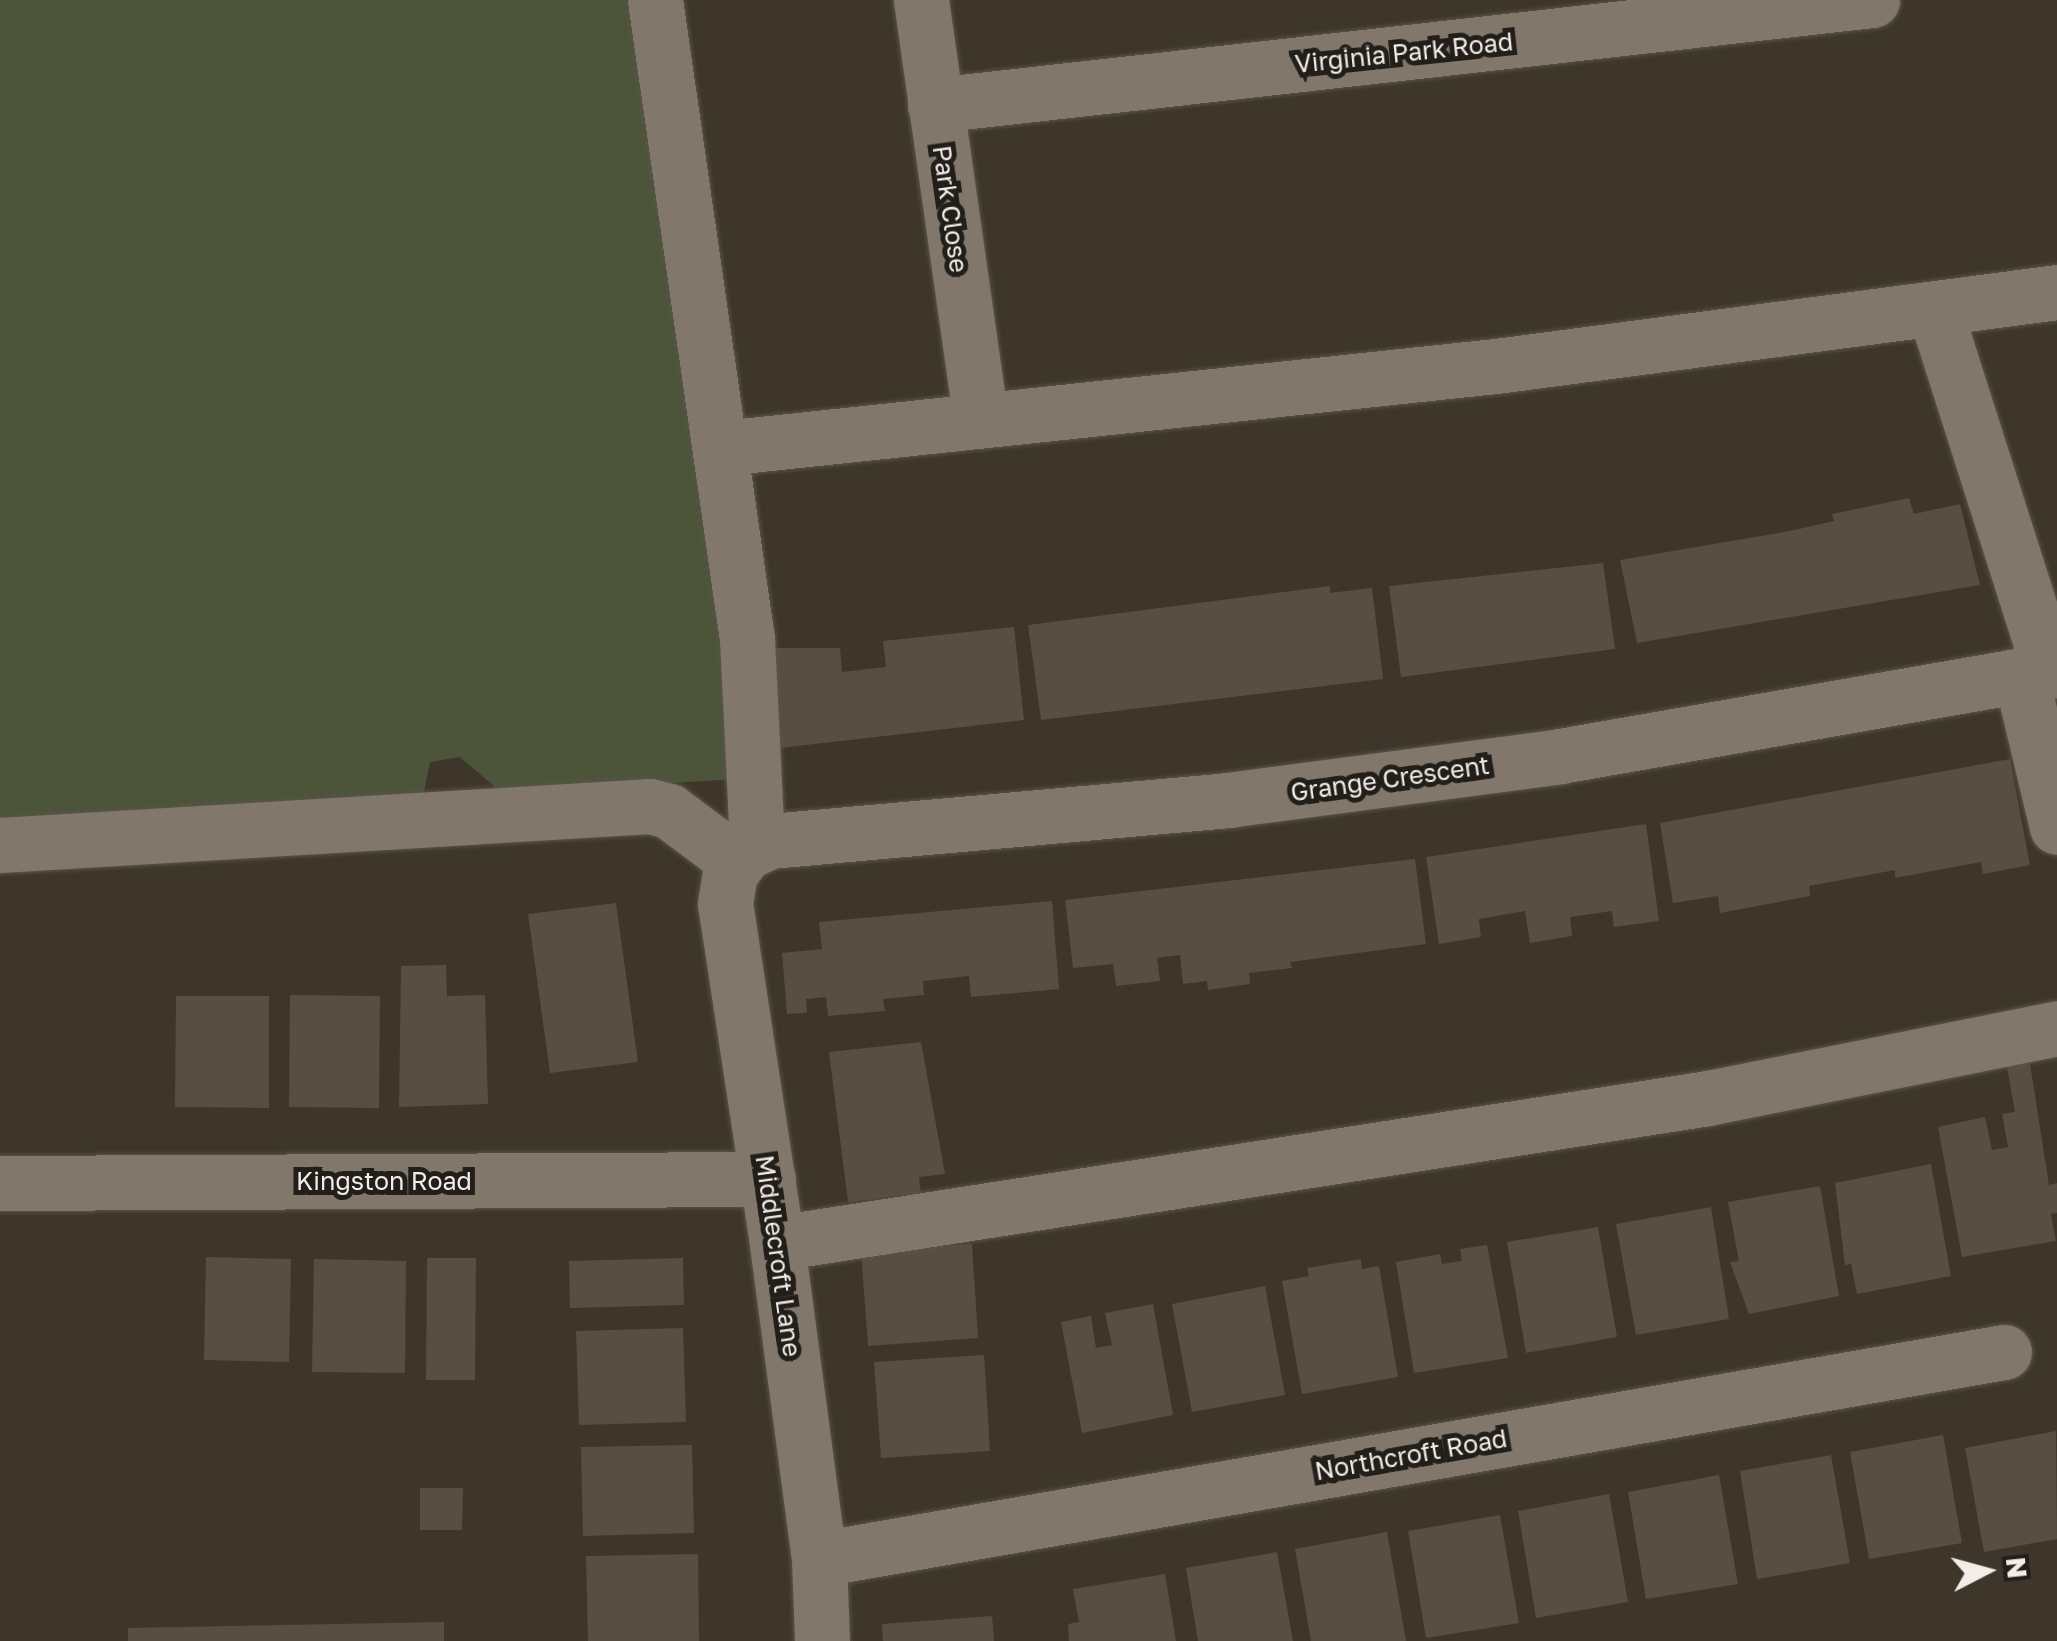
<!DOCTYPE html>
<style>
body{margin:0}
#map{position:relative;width:2057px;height:1641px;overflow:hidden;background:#3e362a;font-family:"Golos Text",sans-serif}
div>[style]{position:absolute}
.green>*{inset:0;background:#4c553a}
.building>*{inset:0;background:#584f42}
.roads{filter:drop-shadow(0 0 2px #5a5449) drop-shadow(0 0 2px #5a5449)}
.minor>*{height:55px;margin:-27.5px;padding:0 27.5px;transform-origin:27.5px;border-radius:27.5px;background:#81786b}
span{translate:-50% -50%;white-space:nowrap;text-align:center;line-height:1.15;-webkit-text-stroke:10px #221e19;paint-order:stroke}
.street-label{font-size:25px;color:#f2ede6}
.north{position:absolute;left:1937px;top:1521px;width:100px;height:100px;-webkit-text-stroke:8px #221e19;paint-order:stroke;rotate:84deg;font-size:28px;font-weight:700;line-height:40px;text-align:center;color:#f2ede6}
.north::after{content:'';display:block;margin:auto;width:35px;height:45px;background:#f2ede6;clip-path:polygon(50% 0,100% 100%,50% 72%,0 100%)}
</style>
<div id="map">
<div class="green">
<div style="clip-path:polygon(0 0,627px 0,701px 431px,738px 779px,502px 793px,460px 757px,430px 762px,422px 802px,0 828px)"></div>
</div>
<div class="building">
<div style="clip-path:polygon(1909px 498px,1914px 514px,1960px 504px,1980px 585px,1637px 643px,1620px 560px,1790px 531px,1834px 521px,1832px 514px)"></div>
<div style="clip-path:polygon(1603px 563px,1615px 649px,1401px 677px,1389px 586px)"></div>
<div style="clip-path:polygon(1330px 586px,1330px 593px,1372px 588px,1383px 679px,1041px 720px,1028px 625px)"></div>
<div style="clip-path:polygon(1014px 627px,1024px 720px,761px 750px,751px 648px,840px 648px,842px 672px,886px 667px,883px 641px)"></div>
<div style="clip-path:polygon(2010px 759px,2030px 865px,1983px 874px,1981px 862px,1895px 878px,1895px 870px,1809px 886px,1810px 896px,1720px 913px,1718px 896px,1673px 903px,1660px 823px)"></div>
<div style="clip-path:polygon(1646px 824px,1659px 921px,1614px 927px,1612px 911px,1570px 917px,1572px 936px,1530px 943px,1525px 911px,1479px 919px,1481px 937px,1439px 944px,1426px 857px)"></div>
<div style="clip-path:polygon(1415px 859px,1426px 944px,1290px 962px,1292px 968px,1249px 973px,1250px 984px,1208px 990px,1207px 981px,1183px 984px,1180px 955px,1157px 958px,1160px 981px,1116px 986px,1113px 964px,1073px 968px,1065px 900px)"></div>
<div style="clip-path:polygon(1052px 901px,1059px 989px,971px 997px,969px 976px,923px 981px,924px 995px,883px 999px,885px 1011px,828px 1016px,826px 997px,806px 999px,807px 1013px,787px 1014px,782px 953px,822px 949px,819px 922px)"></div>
<div style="clip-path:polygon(616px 903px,638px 1062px,550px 1073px,528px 914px)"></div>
<div style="clip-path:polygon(446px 965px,447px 996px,485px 995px,488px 1104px,399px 1107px,401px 966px)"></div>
<div style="clip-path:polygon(290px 995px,380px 996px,379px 1108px,289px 1107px)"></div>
<div style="clip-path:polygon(176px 996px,269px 996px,269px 1108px,175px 1107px)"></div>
<div style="clip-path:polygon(921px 1042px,945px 1174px,919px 1177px,921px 1193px,848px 1202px,829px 1052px)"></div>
<div style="clip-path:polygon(2029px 1057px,2049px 1185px,2057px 1183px,2057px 1213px,2051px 1214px,2056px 1241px,1962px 1257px,1938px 1127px,1985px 1117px,1992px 1150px,2008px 1147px,2002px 1114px,2015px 1112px,2006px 1062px)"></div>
<div style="clip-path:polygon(1931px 1164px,1951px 1276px,1857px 1294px,1851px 1264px,1845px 1265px,1835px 1183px)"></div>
<div style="clip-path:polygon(1820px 1186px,1839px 1296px,1749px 1314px,1730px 1262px,1739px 1261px,1728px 1202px)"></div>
<div style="clip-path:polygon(1711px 1207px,1729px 1319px,1636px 1335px,1616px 1224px)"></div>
<div style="clip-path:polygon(1598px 1227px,1617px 1337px,1526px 1353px,1507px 1242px)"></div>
<div style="clip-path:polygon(972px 1244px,978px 1338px,868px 1346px,861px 1251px)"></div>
<div style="clip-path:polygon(1487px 1245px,1508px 1358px,1414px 1373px,1396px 1262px,1440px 1254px,1442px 1264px,1462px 1261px,1460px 1249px)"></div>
<div style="clip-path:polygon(206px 1257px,291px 1259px,289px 1362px,204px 1360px)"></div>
<div style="clip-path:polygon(427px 1258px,476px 1258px,475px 1380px,426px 1380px)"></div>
<div style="clip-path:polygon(683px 1258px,684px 1305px,570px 1308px,569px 1261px)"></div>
<div style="clip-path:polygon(314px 1259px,406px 1261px,405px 1373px,312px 1372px)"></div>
<div style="clip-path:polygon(1361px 1259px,1362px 1269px,1379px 1266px,1398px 1377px,1302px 1394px,1282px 1281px,1309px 1276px,1307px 1268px)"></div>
<div style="clip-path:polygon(1265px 1286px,1285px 1395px,1192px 1412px,1172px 1304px)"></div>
<div style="clip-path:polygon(1153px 1304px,1173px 1415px,1082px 1433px,1061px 1322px,1091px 1316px,1096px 1348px,1112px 1345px,1105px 1313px)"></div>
<div style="clip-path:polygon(683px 1328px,686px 1422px,579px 1425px,576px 1331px)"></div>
<div style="clip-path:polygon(984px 1355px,990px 1451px,881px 1458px,874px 1362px)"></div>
<div style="clip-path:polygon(2056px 1431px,2057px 1539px,1984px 1552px,1965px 1448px)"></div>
<div style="clip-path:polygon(1943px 1435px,1962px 1543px,1869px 1559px,1850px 1452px)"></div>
<div style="clip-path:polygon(692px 1445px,694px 1533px,583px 1536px,581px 1447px)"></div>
<div style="clip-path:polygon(1831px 1455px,1850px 1563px,1757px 1579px,1740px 1471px)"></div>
<div style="clip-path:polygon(1719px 1475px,1738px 1584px,1646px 1599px,1628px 1492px)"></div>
<div style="clip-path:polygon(420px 1488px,463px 1488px,462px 1530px,420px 1530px)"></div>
<div style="clip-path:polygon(1609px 1494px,1628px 1602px,1536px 1618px,1518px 1511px)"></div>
<div style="clip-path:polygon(1500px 1515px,1519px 1623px,1426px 1638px,1408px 1531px)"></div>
<div style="clip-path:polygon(1387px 1532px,1406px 1641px,1311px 1641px,1295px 1549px)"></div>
<div style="clip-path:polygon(1277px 1552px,1293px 1641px,1198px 1641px,1186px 1568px)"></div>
<div style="clip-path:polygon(698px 1554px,699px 1641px,588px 1641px,586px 1556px)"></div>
<div style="clip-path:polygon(1165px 1574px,1176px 1641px,1069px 1641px,1068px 1624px,1079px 1622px,1073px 1589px)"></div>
<div style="clip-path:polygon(992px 1616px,994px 1641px,883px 1641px,882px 1624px)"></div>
<div style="clip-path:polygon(444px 1622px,444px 1641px,128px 1641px,128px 1628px)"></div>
</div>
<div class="roads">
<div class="minor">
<div style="left:655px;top:0;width:646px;rotate:81.81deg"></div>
<div style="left:747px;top:639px;width:205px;rotate:87.2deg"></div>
<div style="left:921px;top:0;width:421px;rotate:81.9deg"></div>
<div style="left:935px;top:105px;width:943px;rotate:-6.39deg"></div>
<div style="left:1935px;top:311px;width:378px;rotate:72.3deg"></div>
<div style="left:723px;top:448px;width:777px;rotate:-6.06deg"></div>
<div style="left:1496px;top:366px;width:566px;rotate:-7.51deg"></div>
<div style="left:2021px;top:677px;width:154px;rotate:76.5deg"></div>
<div style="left:0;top:845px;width:651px;rotate:-3.43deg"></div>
<div style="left:650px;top:806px;width:20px;rotate:15deg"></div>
<div style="left:669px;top:811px;width:84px;rotate:36.7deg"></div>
<div style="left:0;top:1183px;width:768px;rotate:-0.3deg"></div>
<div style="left:777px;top:1243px;width:942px;rotate:-8.85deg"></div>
<div style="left:1708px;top:1098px;width:356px;rotate:-11.3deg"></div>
<div style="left:819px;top:1559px;width:1203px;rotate:-9.91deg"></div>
<div style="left:822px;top:1641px;width:82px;rotate:-92.1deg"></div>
<div style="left:819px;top:1559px;width:319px;rotate:-97.6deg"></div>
<div style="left:777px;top:1243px;width:343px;rotate:-98.7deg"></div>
<div style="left:725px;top:904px;width:31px;rotate:-81deg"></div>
<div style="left:730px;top:873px;width:26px;rotate:-53deg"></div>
<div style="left:746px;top:852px;width:26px;rotate:-25deg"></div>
<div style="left:770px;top:841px;width:460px;rotate:-5.1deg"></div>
<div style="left:1228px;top:800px;width:335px;rotate:-7.5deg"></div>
<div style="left:1560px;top:756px;width:505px;rotate:-9.93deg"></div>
</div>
</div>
<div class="street-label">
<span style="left:1404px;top:53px;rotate:-6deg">Virginia Park Road</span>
<span style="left:950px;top:209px;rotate:82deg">Park Close</span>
<span style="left:1390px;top:779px;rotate:-8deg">Grange Crescent</span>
<span style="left:384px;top:1181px">Kingston Road</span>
<span style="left:778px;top:1256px;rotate:82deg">Middlecroft Lane</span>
<span style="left:1411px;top:1455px;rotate:-10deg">Northcroft Road</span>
</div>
<div class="north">N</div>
</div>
